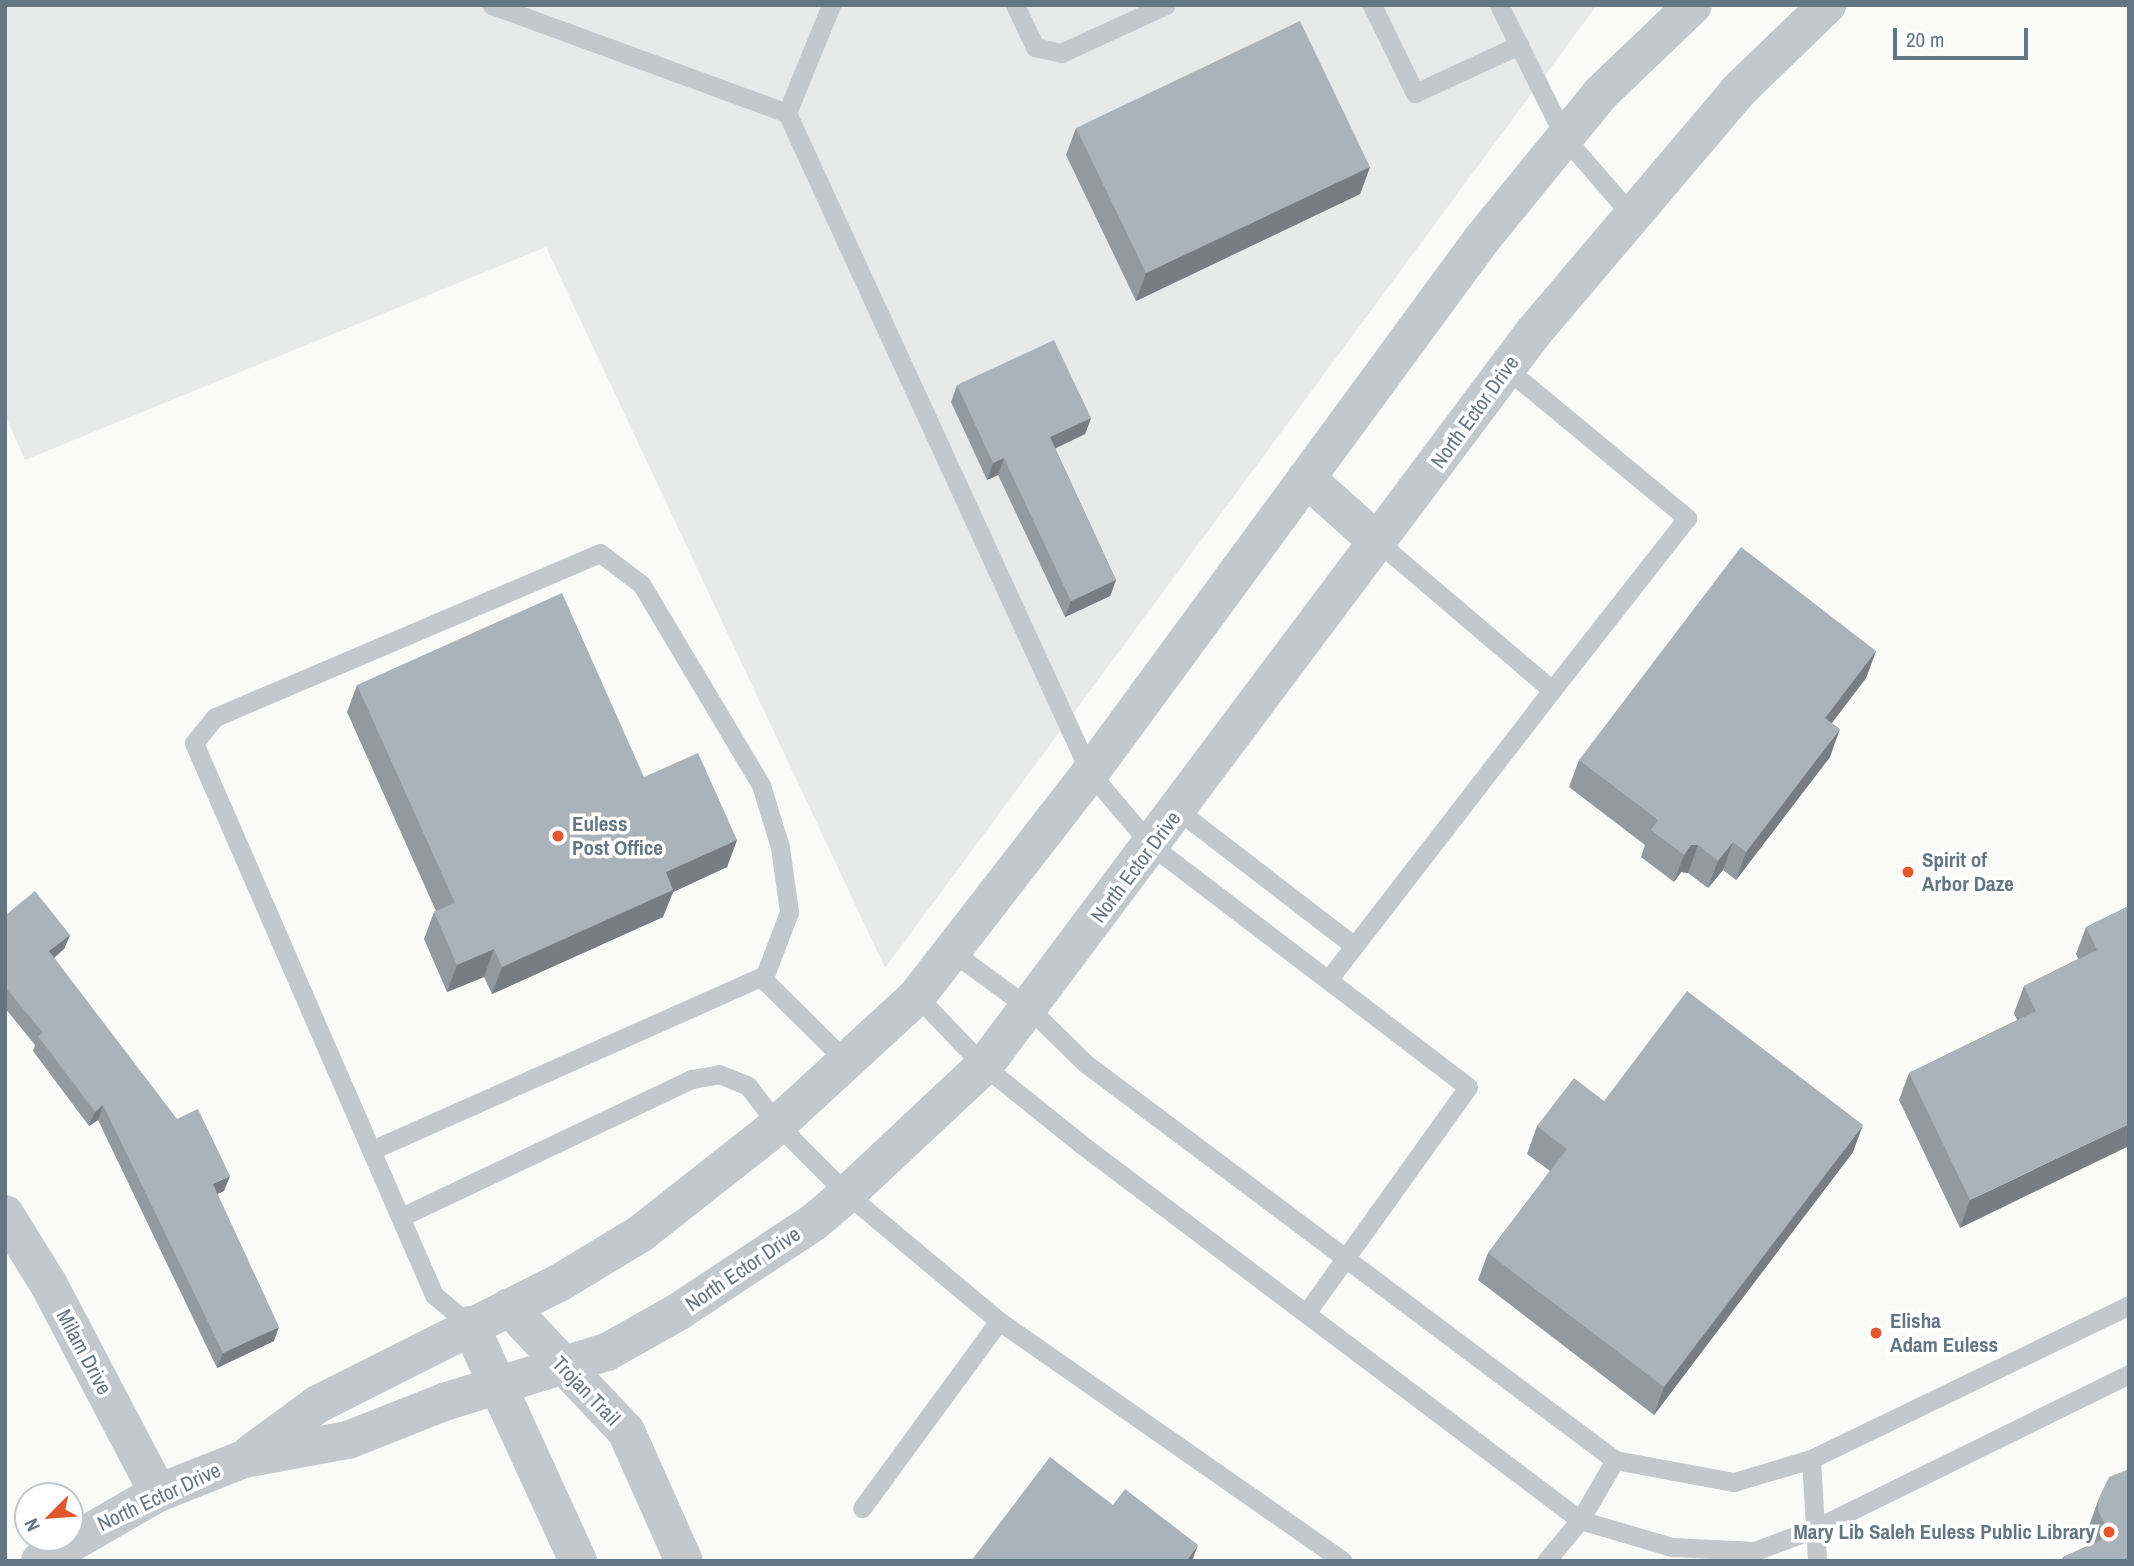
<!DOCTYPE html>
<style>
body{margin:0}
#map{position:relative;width:2134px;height:1566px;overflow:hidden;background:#fafaf8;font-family:"Archivo Narrow",sans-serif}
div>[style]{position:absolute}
.built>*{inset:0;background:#e8e9e9}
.service>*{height:19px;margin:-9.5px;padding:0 9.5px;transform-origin:9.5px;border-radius:9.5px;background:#c3c8cc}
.minor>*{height:38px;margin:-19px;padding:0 19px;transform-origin:19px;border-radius:19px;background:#c3c8cc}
.tertiary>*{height:38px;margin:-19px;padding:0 19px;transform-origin:19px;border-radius:19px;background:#c3c8cc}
.wall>*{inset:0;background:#929a9f}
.shaded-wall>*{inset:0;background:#777d82}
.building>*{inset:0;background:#aab3b9}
.dots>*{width:19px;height:19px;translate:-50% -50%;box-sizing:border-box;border:4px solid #fff;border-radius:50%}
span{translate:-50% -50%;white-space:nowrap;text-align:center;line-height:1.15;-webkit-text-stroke:7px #fff;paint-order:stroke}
.street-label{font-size:21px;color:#657683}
.poi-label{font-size:21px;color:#657683;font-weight:700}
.left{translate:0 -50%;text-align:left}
.right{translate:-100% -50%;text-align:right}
.frame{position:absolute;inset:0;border:7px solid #657683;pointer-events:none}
.north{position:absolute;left:14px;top:1482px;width:70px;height:70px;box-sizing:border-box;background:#fff;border:2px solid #c1c8cd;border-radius:50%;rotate:245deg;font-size:19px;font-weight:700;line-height:28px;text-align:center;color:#657683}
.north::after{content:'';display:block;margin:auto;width:24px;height:32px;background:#e4572e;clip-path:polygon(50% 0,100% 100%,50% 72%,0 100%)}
.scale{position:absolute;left:1893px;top:28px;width:135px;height:32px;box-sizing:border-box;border:4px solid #657683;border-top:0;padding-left:9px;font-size:21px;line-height:24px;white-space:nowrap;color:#657683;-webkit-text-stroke:5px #fff;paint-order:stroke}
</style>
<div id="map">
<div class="built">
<div style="clip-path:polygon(5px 5px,1597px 5px,885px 968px,546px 247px,25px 460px,5px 415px)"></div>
</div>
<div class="service">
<div style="left:492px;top:5px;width:314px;rotate:20.1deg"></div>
<div style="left:787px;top:113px;width:726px;rotate:65.34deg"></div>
<div style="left:1090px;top:773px;width:96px;rotate:49.7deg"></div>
<div style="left:1152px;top:846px;width:397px;rotate:37.3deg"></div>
<div style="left:1468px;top:1087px;width:278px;rotate:125.6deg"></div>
<div style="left:1015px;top:5px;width:47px;rotate:64.5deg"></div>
<div style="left:1035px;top:47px;width:27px;rotate:13deg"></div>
<div style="left:1061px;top:53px;width:115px;rotate:-24.6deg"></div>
<div style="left:1372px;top:5px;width:98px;rotate:64deg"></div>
<div style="left:1415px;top:93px;width:115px;rotate:-24.8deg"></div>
<div style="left:1499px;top:5px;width:148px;rotate:63.6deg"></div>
<div style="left:1565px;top:138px;width:106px;rotate:49.2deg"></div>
<div style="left:787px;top:113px;width:117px;rotate:-67.8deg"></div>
<div style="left:1507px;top:369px;width:234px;rotate:39.6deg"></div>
<div style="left:1687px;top:518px;width:219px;rotate:128.1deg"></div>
<div style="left:1179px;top:811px;width:221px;rotate:37.6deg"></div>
<div style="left:954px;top:953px;width:93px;rotate:36.3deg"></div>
<div style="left:1029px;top:1008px;width:78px;rotate:44.5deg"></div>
<div style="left:1085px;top:1063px;width:662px;rotate:36.84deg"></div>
<div style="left:1615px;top:1460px;width:121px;rotate:10.5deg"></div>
<div style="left:1734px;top:1482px;width:80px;rotate:-16.6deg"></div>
<div style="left:1811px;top:1459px;width:353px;rotate:-25.8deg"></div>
<div style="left:761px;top:977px;width:120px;rotate:44.7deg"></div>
<div style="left:1328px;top:980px;width:366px;rotate:-52.3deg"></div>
<div style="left:1552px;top:690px;width:227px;rotate:-139.6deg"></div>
<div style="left:917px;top:996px;width:97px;rotate:46.3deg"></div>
<div style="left:984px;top:1066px;width:124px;rotate:38.8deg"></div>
<div style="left:1081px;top:1144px;width:625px;rotate:37deg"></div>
<div style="left:1580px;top:1520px;width:96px;rotate:16.4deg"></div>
<div style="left:1672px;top:1547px;width:83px;rotate:2.8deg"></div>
<div style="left:1755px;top:1551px;width:65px;rotate:-20.7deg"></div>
<div style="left:1816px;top:1528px;width:349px;rotate:-26.2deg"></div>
<div style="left:372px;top:1150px;width:430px;rotate:-24deg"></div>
<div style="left:765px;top:975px;width:67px;rotate:-69.1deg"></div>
<div style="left:789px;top:912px;width:66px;rotate:-97.9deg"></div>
<div style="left:780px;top:847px;width:65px;rotate:-107deg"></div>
<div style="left:761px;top:785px;width:234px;rotate:-120.8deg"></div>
<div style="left:641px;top:584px;width:51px;rotate:-142.9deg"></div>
<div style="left:600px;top:553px;width:418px;rotate:156.9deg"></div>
<div style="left:215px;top:717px;width:33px;rotate:129deg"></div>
<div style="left:194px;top:743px;width:602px;rotate:66.5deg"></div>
<div style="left:434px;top:1295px;width:47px;rotate:39.8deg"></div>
<div style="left:401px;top:1217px;width:322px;rotate:-25.4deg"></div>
<div style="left:692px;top:1079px;width:27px;rotate:-10deg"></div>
<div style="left:719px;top:1074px;width:31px;rotate:22deg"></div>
<div style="left:748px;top:1086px;width:48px;rotate:52.7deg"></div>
<div style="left:777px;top:1124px;width:99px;rotate:45deg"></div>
<div style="left:847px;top:1194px;width:198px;rotate:39.9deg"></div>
<div style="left:999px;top:1321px;width:419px;rotate:34.9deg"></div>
<div style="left:1811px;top:1459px;width:102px;rotate:86.6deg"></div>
<div style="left:862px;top:1508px;width:232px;rotate:-53.8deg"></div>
<div style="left:1546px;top:1561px;width:53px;rotate:-50.3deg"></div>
<div style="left:1580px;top:1520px;width:69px;rotate:-59.7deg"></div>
</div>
<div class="minor">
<div style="left:5px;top:1214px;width:84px;rotate:58.2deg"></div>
<div style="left:49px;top:1285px;width:235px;rotate:62.3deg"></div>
</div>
<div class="tertiary">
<div style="left:1306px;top:478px;width:98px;rotate:41.7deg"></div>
<div style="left:509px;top:1307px;width:170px;rotate:46.7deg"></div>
<div style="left:626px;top:1431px;width:142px;rotate:66deg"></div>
<div style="left:470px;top:1325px;width:260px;rotate:65.4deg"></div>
<div style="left:251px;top:1453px;width:83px;rotate:-36.2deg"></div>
<div style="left:318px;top:1404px;width:270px;rotate:-26.7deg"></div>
<div style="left:559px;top:1283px;width:95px;rotate:-31.2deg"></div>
<div style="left:640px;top:1234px;width:160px;rotate:-38.2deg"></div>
<div style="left:766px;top:1135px;width:205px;rotate:-42.6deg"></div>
<div style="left:917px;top:996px;width:282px;rotate:-52.2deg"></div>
<div style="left:1090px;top:773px;width:662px;rotate:-53.72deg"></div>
<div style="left:1482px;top:239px;width:188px;rotate:-50.8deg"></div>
<div style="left:1601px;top:93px;width:127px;rotate:-43.7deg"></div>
<div style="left:40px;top:1561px;width:136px;rotate:-30deg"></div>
<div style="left:158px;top:1493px;width:92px;rotate:-21.6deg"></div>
<div style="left:244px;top:1459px;width:106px;rotate:-10.4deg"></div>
<div style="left:348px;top:1440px;width:103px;rotate:-21.6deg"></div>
<div style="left:444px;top:1402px;width:170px;rotate:-17.1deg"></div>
<div style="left:607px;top:1352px;width:81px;rotate:-29.4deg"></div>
<div style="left:678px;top:1312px;width:163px;rotate:-33.5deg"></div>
<div style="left:814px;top:1222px;width:43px;rotate:-40.3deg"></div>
<div style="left:847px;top:1194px;width:187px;rotate:-43.1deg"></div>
<div style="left:984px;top:1066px;width:916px;rotate:-53.17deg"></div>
<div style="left:1533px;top:333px;width:317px;rotate:-49.7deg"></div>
<div style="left:1738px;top:91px;width:124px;rotate:-44deg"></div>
</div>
<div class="wall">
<div style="clip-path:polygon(1076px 128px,1370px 167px,1360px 194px,1136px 301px,1066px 155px)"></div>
<div style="clip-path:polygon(957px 385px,1091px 418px,1085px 434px,1055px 448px,1116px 580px,1110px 596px,1065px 617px,998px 475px,987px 480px,951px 402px)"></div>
<div style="clip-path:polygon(1876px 651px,1866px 678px,1832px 723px,1830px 757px,1736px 880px,1723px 870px,1708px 888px,1688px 873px,1681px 872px,1674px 882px,1641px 857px,1645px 845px,1569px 787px,1579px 760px)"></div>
<div style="clip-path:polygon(357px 685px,644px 777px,737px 840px,727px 867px,673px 892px,663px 917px,492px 994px,484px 977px,447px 992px,424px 939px,434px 912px,436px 911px,347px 712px)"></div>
<div style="clip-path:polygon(2129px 906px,1960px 1228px,1899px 1100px,1909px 1073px,2017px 1020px,2014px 1013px,2024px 986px,2078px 959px,2076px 954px,2086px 927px)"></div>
<div style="clip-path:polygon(5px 912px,7px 914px,70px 935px,64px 949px,54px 958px,224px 1191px,217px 1194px,274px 1341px,217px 1368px,98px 1120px,89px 1126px,33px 1051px,35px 1045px,5px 1008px)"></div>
<div style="clip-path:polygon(1604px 1101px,1853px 1152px,1654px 1415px,1478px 1280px,1488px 1253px,1550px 1171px,1527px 1154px,1537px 1126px)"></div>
<div style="clip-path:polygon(2099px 1498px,2129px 1561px,2061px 1561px,2063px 1557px,2092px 1544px,2088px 1538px,2089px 1526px)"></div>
</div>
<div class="shaded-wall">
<div style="clip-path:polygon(1370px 167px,1360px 194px,1136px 301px,1146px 273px)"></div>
<div style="clip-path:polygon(1091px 418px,1085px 434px,1044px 454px,1050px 437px)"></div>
<div style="clip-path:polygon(1004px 458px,998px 475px,987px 480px,993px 463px)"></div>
<div style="clip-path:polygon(1116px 580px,1110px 596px,1065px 617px,1071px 601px)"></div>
<div style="clip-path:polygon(1876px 651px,1866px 678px,1815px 745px,1825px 718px)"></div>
<div style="clip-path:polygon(1840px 729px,1830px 757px,1736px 880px,1746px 852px)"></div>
<div style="clip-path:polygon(737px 840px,727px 867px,673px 892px,663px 917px,492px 994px,502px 967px,666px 872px)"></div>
<div style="clip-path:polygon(1733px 842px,1723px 870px,1708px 888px,1718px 861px)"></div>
<div style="clip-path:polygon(1691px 845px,1698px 845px,1688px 873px,1681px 872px,1674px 882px,1684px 855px)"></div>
<div style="clip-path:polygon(70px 935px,64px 949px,44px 966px,49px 951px)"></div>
<div style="clip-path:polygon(494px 949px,484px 977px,447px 992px,457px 965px)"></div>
<div style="clip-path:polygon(103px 1105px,98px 1120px,89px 1126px,95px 1112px)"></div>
<div style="clip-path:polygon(2129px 1124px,2129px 1146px,1960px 1228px,1970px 1200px)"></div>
<div style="clip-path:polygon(1863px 1125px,1853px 1152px,1654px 1415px,1664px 1387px)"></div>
<div style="clip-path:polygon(230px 1176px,224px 1191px,207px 1199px,213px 1184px)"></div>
<div style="clip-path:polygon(279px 1327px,274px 1341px,217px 1368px,223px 1353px)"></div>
<div style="clip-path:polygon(1198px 1545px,1192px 1561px,1186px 1561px)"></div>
</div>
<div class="building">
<div style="clip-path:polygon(1300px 21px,1370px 167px,1146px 273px,1076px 128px)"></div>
<div style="clip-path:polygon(1054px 340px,1091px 418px,1050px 437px,1116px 580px,1071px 601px,1004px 458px,993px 463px,957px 385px)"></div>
<div style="clip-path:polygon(1741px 547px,1876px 651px,1825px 718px,1840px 729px,1746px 852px,1733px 842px,1718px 861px,1698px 845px,1691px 845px,1684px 855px,1651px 830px,1658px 820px,1579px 760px)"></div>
<div style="clip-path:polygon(562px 593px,644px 777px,698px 753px,737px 840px,666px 872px,673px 890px,502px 967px,494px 949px,457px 965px,434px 912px,455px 903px,357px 685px)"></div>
<div style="clip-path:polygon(35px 891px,70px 935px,49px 951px,177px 1119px,198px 1109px,230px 1176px,213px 1184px,279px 1327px,223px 1353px,103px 1105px,95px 1112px,38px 1036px,43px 1033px,5px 987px,5px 912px,7px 914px)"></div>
<div style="clip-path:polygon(2129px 906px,2129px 1124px,1970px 1200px,1909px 1073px,2036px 1011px,2024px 986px,2097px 950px,2086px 927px)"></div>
<div style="clip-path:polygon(1687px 991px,1863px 1125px,1664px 1387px,1488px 1253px,1567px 1149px,1537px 1126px,1574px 1078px,1604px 1101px)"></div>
<div style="clip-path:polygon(1050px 1457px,1113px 1505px,1125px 1489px,1198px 1545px,1186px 1561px,971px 1561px)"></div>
<div style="clip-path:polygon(2129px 1469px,2129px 1561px,2064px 1561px,2063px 1557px,2110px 1536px,2098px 1510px,2099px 1498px,2109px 1477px)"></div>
</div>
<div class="dots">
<div style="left:558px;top:836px;background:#e4572e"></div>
<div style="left:1908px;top:872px;background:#e4572e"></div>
<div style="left:1876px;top:1333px;background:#e4572e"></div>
<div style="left:2109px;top:1532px;background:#e4572e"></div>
</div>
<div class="street-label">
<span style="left:1475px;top:412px;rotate:-54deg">North Ector Drive</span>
<span style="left:1136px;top:867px;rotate:-53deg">North Ector Drive</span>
<span style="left:743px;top:1269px;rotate:-34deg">North Ector Drive</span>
<span style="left:84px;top:1352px;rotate:62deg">Milam Drive</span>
<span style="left:586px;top:1391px;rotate:46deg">Trojan Trail</span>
<span style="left:159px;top:1497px;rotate:-25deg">North Ector Drive</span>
</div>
<div class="poi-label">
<span class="left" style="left:572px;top:836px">Euless<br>Post Office</span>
<span class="left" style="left:1922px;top:872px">Spirit of<br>Arbor Daze</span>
<span class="left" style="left:1890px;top:1333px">Elisha<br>Adam Euless</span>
<span class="right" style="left:2095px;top:1532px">Mary Lib Saleh Euless Public Library</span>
</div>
<div class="frame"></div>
<div class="north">N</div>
<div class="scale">20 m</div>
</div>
